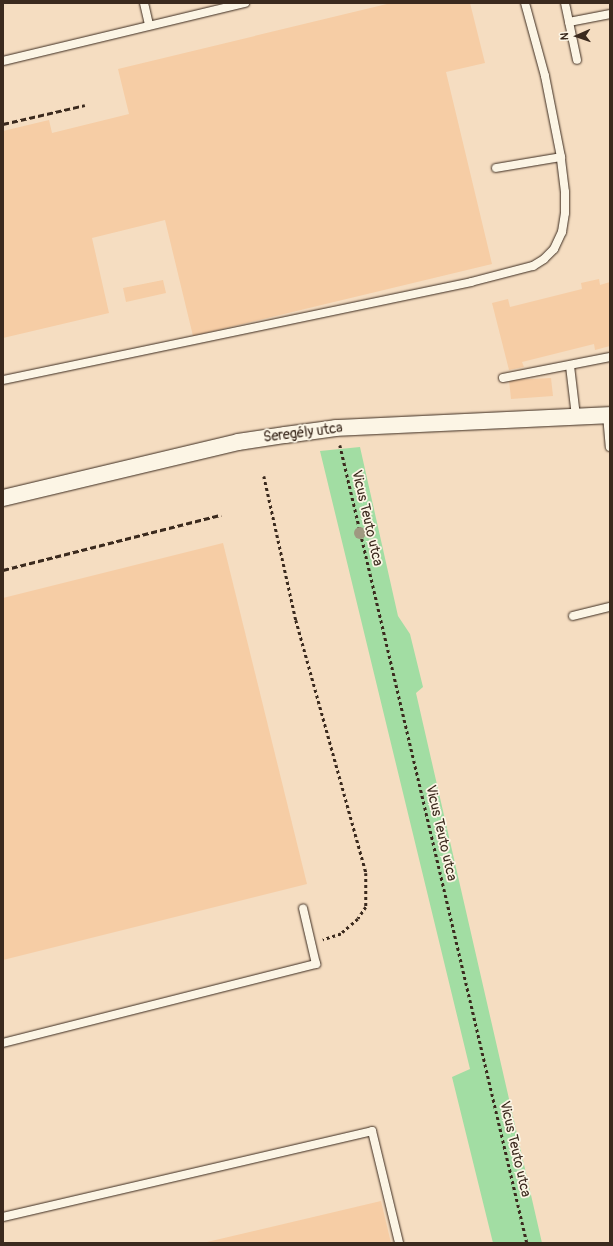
<!DOCTYPE html>
<meta charset="utf-8">
<style>
body{margin:0}
#map{position:relative;width:613px;height:1246px;overflow:hidden;background:#fae9d2;font-family:Pangolin,sans-serif}
div>[style]{position:absolute}
.built>*{inset:0;background:#f5ddc1}
.green>*{inset:0;background:#a2dda3}
.building>*{inset:0;background:#f6cda5}
.path>*{height:2.5px;margin-top:-1.25px;transform-origin:0;background:repeating-linear-gradient(90deg,#3b2a1e 0 3px,transparent 0 6px)}
.roads{filter:drop-shadow(0 0 1px #3b2a1e) drop-shadow(0 0 1px #3b2a1e)}
.service>*{height:8px;margin:-4px;padding:0 4px;transform-origin:4px;border-radius:4px;background:#fcf5e5}
.minor>*{height:16px;margin:-8px;padding:0 8px;transform-origin:8px;border-radius:8px;background:#fcf5e5}
.rail>*{height:3px;margin-top:-1.5px;transform-origin:0;background:repeating-linear-gradient(90deg,#3b2a1e 0 6px,transparent 0 9px)}
.trees>*{width:12px;height:12px;margin:-6px;border-radius:50%;background:#9f9981}
span{translate:-50% -50%;white-space:nowrap;text-align:center;line-height:1.15;-webkit-text-stroke:3.5px #fcf5e5;paint-order:stroke}
.street-label{font-size:14px;color:#3b2a1e}
.frame{position:absolute;inset:0;border:4px solid #3b2a1e;pointer-events:none}
.north{position:absolute;left:557px;top:16px;width:40px;height:40px;-webkit-text-stroke:3px #fcf5e5;paint-order:stroke;rotate:268deg;font-size:11px;font-weight:700;line-height:16px;text-align:center;color:#3b2a1e}
.north::after{content:'';display:block;margin:auto;width:14px;height:18px;background:#3b2a1e;clip-path:polygon(50% 0,100% 100%,50% 72%,0 100%)}
</style>
<div id="map">
<div class="built">
<div style="clip-path:polygon(3px 3px,610px 3px,610px 1243px,3px 1243px)"></div>
</div>
<div class="green">
<div style="clip-path:polygon(360px 447px,398px 616px,410px 634px,423px 687px,416px 693px,542px 1243px,493px 1243px,452px 1077px,470px 1069px,320px 451px)"></div>
</div>
<div class="building">
<div style="clip-path:polygon(391px 3px,470px 3px,485px 63px,446px 72px,492px 264px,193px 336px,165px 220px,92px 238px,109px 313px,3px 338px,3px 131px,49px 120px,52px 133px,129px 114px,118px 69px)"></div>
<div style="clip-path:polygon(599px 279px,600px 285px,610px 282px,610px 346px,595px 350px,594px 344px,522px 362px,524px 367px,509px 370px,492px 303px,508px 299px,510px 307px,582px 289px,581px 283px)"></div>
<div style="clip-path:polygon(163px 280px,166px 293px,126px 302px,123px 288px)"></div>
<div style="clip-path:polygon(551px 378px,553px 396px,511px 399px,509px 380px)"></div>
<div style="clip-path:polygon(223px 543px,307px 884px,3px 960px,3px 598px)"></div>
<div style="clip-path:polygon(381px 1201px,391px 1243px,207px 1243px,207px 1242px)"></div>
</div>
<div class="path">
<div style="left:340px;top:445px;width:820px;rotate:76.81deg"></div>
<div style="left:264px;top:476px;width:148px;rotate:77.5deg"></div>
<div style="left:296px;top:620px;width:263px;rotate:74.5deg"></div>
<div style="left:366px;top:873px;width:34px;rotate:90deg"></div>
<div style="left:366px;top:907px;width:14px;rotate:124deg"></div>
<div style="left:358px;top:919px;width:23px;rotate:139deg"></div>
<div style="left:341px;top:934px;width:19px;rotate:162deg"></div>
</div>
<div class="roads">
<div class="service">
<div style="left:144px;top:3px;width:23px;rotate:77deg"></div>
<div style="left:565px;top:3px;width:58px;rotate:78.1deg"></div>
<div style="left:569px;top:22px;width:42px;rotate:-11deg"></div>
<div style="left:3px;top:61px;width:249px;rotate:-13.5deg"></div>
<div style="left:496px;top:168px;width:66px;rotate:-9.6deg"></div>
<div style="left:570px;top:366px;width:50px;rotate:83.2deg"></div>
<div style="left:503px;top:378px;width:109px;rotate:-11.1deg"></div>
<div style="left:3px;top:380px;width:478px;rotate:-11.8deg"></div>
<div style="left:471px;top:282px;width:64px;rotate:-14.5deg"></div>
<div style="left:533px;top:266px;width:13px;rotate:-32deg"></div>
<div style="left:544px;top:259px;width:14px;rotate:-45deg"></div>
<div style="left:554px;top:249px;width:19px;rotate:-65deg"></div>
<div style="left:562px;top:232px;width:19px;rotate:-81deg"></div>
<div style="left:565px;top:213px;width:21px;rotate:-90deg"></div>
<div style="left:565px;top:192px;width:35px;rotate:-97deg"></div>
<div style="left:561px;top:157px;width:83px;rotate:-101.2deg"></div>
<div style="left:545px;top:76px;width:76px;rotate:-105.3deg"></div>
<div style="left:607px;top:415px;width:32px;rotate:85deg"></div>
<div style="left:573px;top:616px;width:38px;rotate:-14deg"></div>
<div style="left:3px;top:1043px;width:323px;rotate:-14.2deg"></div>
<div style="left:316px;top:964px;width:57px;rotate:-103.1deg"></div>
<div style="left:3px;top:1217px;width:379px;rotate:-13.1deg"></div>
<div style="left:372px;top:1131px;width:115px;rotate:76.4deg"></div>
</div>
<div class="minor">
<div style="left:3px;top:498px;width:242px;rotate:-13.4deg"></div>
<div style="left:238px;top:442px;width:48px;rotate:-8.5deg"></div>
<div style="left:285px;top:435px;width:51px;rotate:-7.8deg"></div>
<div style="left:336px;top:428px;width:274px;rotate:-2.7deg"></div>
</div>
</div>
<div class="rail">
<div style="left:3px;top:124px;width:84px;rotate:-13deg"></div>
<div style="left:3px;top:570px;width:225px;rotate:-14.2deg"></div>
</div>
<div class="trees">
<div style="left:360px;top:533px"></div>
</div>
<div class="street-label">
<span style="left:303px;top:433px;rotate:-7deg">Seregély utca</span>
<span style="left:367px;top:518px;rotate:77deg">Vicus Teuto utca</span>
<span style="left:441px;top:833px;rotate:77deg">Vicus Teuto utca</span>
<span style="left:515px;top:1149px;rotate:77deg">Vicus Teuto utca</span>
</div>
<div class="frame"></div>
<div class="north">N</div>
</div>
